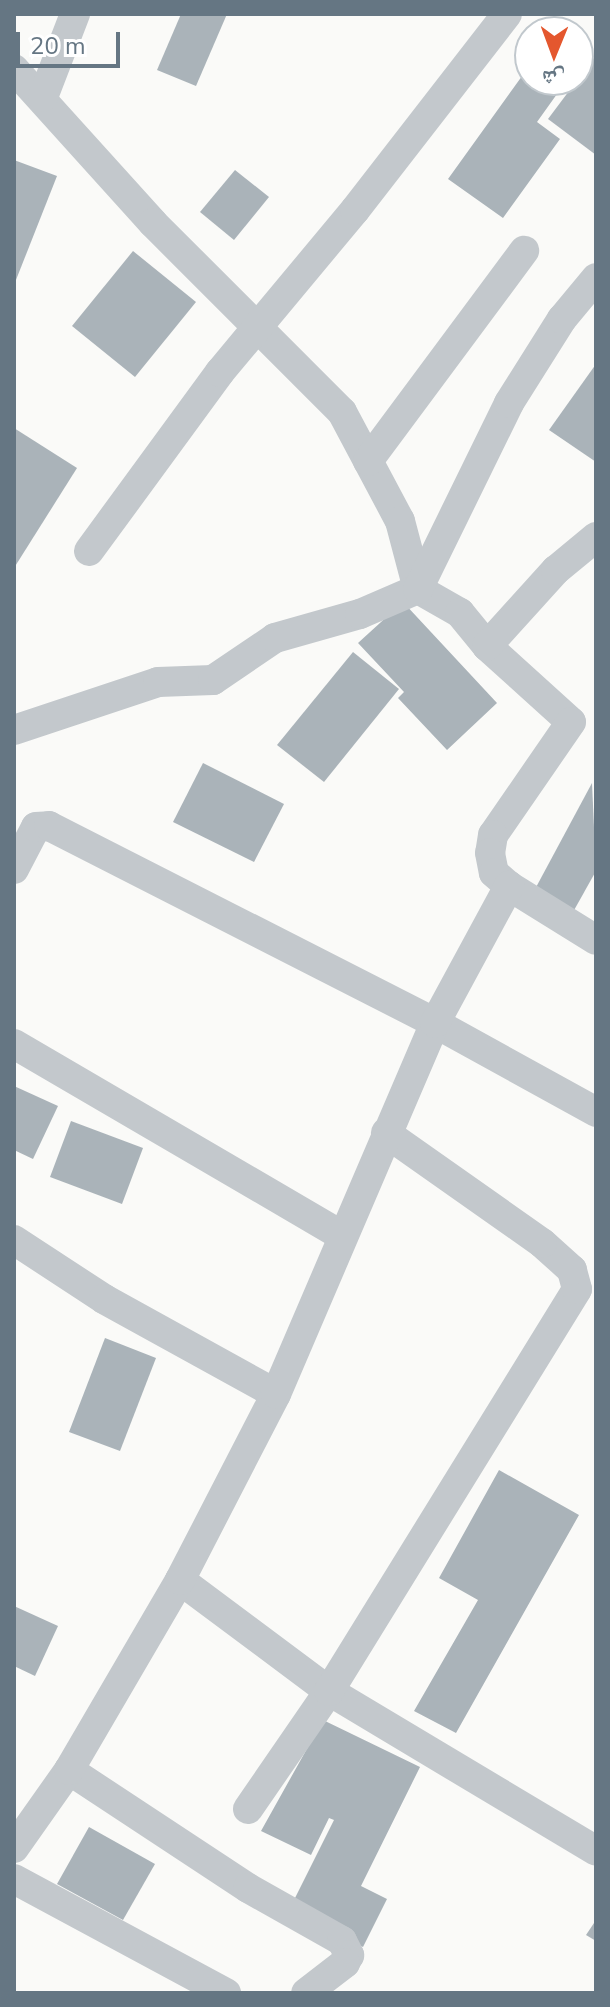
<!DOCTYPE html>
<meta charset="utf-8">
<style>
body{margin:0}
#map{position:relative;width:610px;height:2007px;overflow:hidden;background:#fafaf8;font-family:"Nunito Sans","Noto Naskh Arabic",sans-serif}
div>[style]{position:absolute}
.building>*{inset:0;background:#aab3b9}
.minor>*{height:30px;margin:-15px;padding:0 15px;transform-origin:15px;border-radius:15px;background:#c3c8cc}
span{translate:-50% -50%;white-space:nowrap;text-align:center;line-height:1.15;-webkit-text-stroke:8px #fff;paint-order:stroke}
.frame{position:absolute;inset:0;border:16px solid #657683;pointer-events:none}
.north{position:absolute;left:514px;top:16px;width:80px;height:80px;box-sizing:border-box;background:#fff;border:2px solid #c1c8cd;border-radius:50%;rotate:181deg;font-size:22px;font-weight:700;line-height:32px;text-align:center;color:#657683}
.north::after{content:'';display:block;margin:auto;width:28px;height:36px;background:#e4572e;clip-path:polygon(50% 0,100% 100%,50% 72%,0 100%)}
.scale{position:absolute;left:16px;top:32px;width:104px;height:36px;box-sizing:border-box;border:4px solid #657683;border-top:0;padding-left:10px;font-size:24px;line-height:28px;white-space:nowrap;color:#657683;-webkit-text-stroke:6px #fff;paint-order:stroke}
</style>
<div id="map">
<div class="building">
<div style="clip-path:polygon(181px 14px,227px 14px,196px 86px,157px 70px)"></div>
<div style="clip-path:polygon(578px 42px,589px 50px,578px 65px)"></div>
<div style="clip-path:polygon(596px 55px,596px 155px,548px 119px)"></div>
<div style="clip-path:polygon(530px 65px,530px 80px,567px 80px,537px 122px,560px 139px,503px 218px,448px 179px)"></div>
<div style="clip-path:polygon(14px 160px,57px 176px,14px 285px)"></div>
<div style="clip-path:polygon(235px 170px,269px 197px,234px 240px,200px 212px)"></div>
<div style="clip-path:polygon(133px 251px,196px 302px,135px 377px,72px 326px)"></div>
<div style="clip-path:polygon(596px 364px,596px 462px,549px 430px)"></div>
<div style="clip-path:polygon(14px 428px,77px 468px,14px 568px)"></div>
<div style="clip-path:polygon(403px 602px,497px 703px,447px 750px,398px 698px,404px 692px,358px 643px)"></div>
<div style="clip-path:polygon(353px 652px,399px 689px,324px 782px,277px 745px)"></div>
<div style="clip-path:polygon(203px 763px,284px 804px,254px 862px,173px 822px)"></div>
<div style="clip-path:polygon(592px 783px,596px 871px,573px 912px,534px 891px)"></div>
<div style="clip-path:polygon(14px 1086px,58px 1106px,33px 1159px,14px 1150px)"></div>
<div style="clip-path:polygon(71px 1121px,143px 1148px,122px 1204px,50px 1177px)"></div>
<div style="clip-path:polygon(105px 1338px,156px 1358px,120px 1451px,69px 1432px)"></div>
<div style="clip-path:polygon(499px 1470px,579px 1515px,456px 1733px,414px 1711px,478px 1600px,439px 1578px)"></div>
<div style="clip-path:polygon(14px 1606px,58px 1626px,35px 1676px,14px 1666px)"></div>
<div style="clip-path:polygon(323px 1720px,420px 1767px,361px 1886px,387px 1899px,363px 1947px,289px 1910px,334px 1820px,329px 1818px,311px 1855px,261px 1831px)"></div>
<div style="clip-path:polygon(89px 1827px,155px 1864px,123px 1920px,57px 1884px)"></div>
<div style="clip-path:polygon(596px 1920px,596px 1941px,586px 1935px)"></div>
</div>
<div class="minor">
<div style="left:14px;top:69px;width:207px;rotate:47.9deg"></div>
<div style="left:153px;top:223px;width:267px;rotate:45deg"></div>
<div style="left:342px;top:412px;width:123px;rotate:62deg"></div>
<div style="left:400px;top:521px;width:70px;rotate:75.2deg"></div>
<div style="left:418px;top:589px;width:48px;rotate:29.7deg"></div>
<div style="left:460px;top:613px;width:43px;rotate:50.7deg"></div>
<div style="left:487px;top:646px;width:113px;rotate:42.1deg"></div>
<div style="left:571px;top:722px;width:137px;rotate:124.6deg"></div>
<div style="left:493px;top:835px;width:18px;rotate:99deg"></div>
<div style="left:490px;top:853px;width:20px;rotate:79deg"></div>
<div style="left:494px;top:873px;width:20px;rotate:41deg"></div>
<div style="left:509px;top:886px;width:102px;rotate:31.8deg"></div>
<div style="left:43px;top:97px;width:89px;rotate:-68.9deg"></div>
<div style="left:368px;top:461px;width:262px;rotate:-53.4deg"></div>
<div style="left:89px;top:551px;width:222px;rotate:-53.8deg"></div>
<div style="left:220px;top:372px;width:211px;rotate:-50.2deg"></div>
<div style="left:355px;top:210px;width:248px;rotate:-52.2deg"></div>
<div style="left:487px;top:646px;width:103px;rotate:-47.8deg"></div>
<div style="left:556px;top:570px;width:52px;rotate:-39.5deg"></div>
<div style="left:14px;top:730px;width:152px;rotate:-18.4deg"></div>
<div style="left:158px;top:682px;width:55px;rotate:-2.1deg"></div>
<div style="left:213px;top:680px;width:75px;rotate:-34.1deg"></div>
<div style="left:275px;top:638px;width:88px;rotate:-15.8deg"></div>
<div style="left:360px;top:614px;width:63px;rotate:-23.3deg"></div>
<div style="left:418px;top:589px;width:207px;rotate:-63.9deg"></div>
<div style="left:509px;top:403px;width:99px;rotate:-57.8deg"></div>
<div style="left:562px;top:319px;width:53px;rotate:-50.3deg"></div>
<div style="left:14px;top:869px;width:47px;rotate:-62.4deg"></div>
<div style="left:36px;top:827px;width:13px;rotate:-4deg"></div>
<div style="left:49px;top:826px;width:433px;rotate:27deg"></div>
<div style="left:435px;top:1023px;width:184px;rotate:28.9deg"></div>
<div style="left:14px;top:1044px;width:380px;rotate:30.3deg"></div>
<div style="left:14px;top:1240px;width:108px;rotate:33.2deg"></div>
<div style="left:104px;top:1299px;width:196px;rotate:28.9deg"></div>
<div style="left:180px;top:1580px;width:186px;rotate:36.7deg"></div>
<div style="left:329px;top:1691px;width:311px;rotate:30.9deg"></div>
<div style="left:69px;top:1770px;width:214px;rotate:33.4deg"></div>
<div style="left:248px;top:1888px;width:108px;rotate:29.4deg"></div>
<div style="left:342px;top:1941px;width:16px;rotate:63deg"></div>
<div style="left:349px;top:1955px;width:9px;rotate:117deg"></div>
<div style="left:345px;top:1963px;width:49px;rotate:142.4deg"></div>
<div style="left:248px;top:1809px;width:143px;rotate:-55.5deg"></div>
<div style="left:329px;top:1691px;width:472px;rotate:-58.3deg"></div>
<div style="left:577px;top:1289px;width:20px;rotate:-105deg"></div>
<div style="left:572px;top:1270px;width:40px;rotate:-138deg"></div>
<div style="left:542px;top:1243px;width:191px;rotate:-144.8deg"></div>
<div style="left:14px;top:1848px;width:95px;rotate:-54.8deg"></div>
<div style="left:69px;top:1770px;width:220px;rotate:-59.7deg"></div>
<div style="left:180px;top:1580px;width:209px;rotate:-62.7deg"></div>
<div style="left:276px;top:1394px;width:404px;rotate:-66.8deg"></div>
<div style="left:435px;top:1023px;width:156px;rotate:-61.6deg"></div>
<div style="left:14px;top:1879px;width:241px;rotate:28.3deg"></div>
</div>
<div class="frame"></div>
<div class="north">ش</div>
<div class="scale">20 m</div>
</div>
